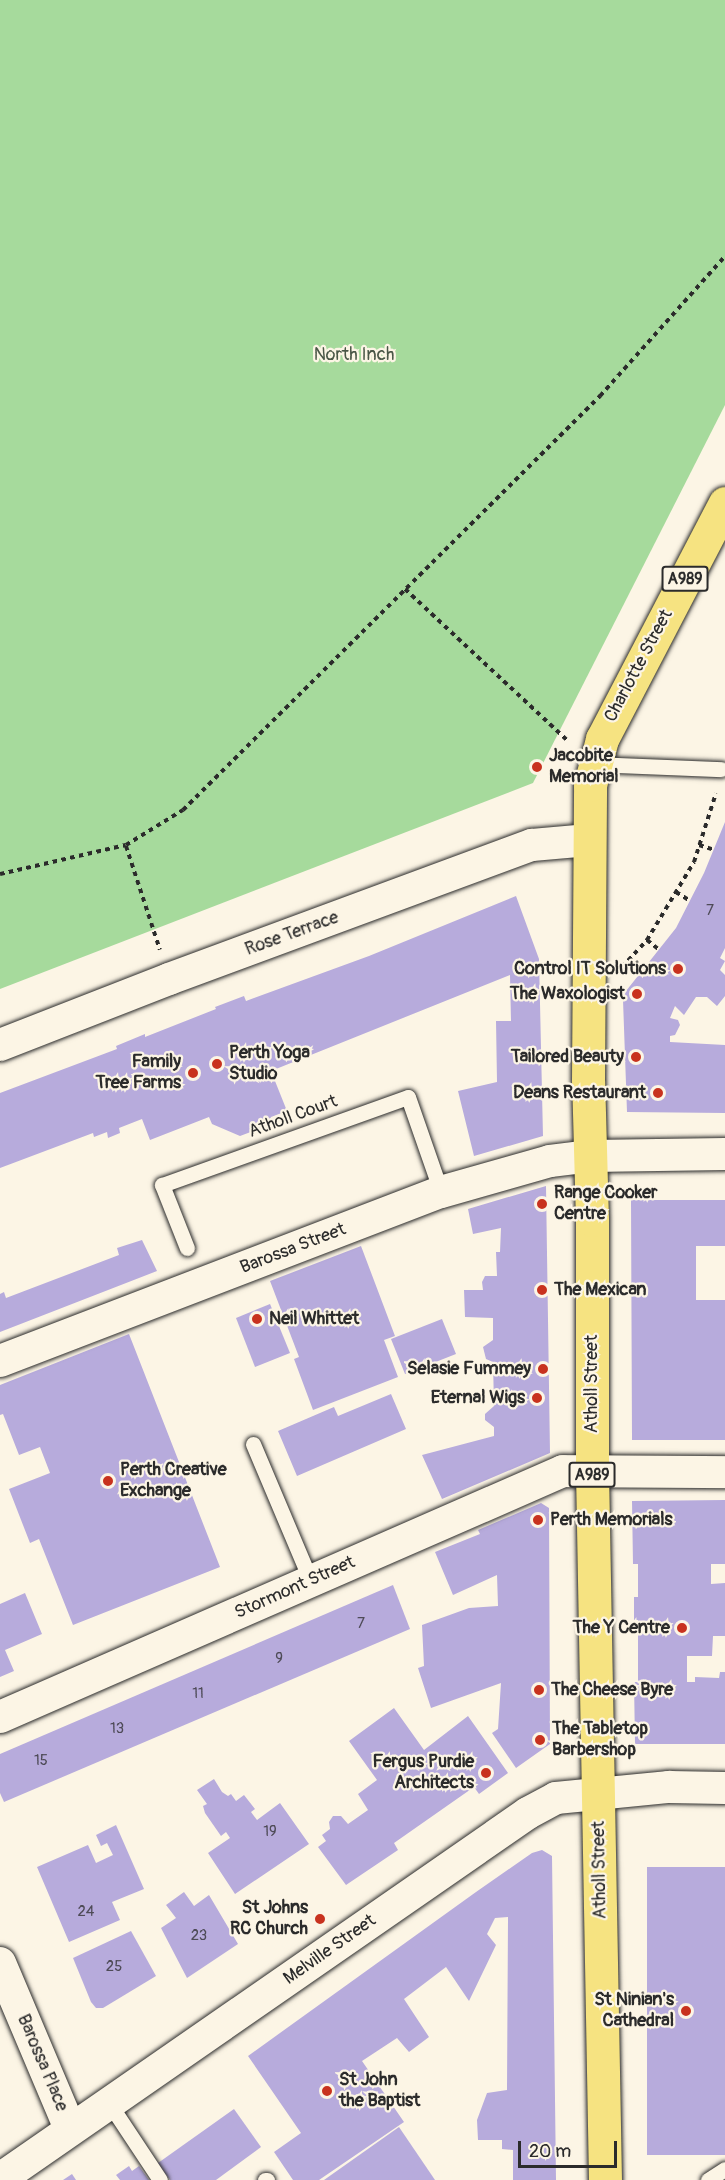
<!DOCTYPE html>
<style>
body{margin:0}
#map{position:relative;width:725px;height:2180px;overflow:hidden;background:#fcf5e5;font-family:Pangolin,sans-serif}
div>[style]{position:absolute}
.green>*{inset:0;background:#a6da9c}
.building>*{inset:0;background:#b7abdc}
.path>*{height:4px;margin-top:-2px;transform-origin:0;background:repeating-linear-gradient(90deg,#2b2b2b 0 4.5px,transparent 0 9px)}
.roads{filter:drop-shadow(0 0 2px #2b2b2b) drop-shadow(0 0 2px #2b2b2b)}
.lane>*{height:15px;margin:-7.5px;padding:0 7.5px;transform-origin:7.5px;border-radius:7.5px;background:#fcf5e5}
.street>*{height:32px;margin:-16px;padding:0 16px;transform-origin:16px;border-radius:16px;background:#fcf5e5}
.primary>*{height:33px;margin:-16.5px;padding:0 16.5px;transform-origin:16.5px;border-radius:16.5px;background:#f6e381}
.dots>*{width:16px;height:16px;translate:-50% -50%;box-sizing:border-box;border:3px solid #fcf5e5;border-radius:50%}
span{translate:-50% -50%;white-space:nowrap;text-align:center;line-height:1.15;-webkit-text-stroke:4.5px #fcf5e5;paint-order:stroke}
.number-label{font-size:15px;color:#4e4b57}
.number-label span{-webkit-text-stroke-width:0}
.shield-label span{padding:2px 4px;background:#fcf5e5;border:2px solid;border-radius:4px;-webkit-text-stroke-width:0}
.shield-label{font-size:16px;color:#2b2b2b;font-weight:700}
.park-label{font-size:18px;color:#4a5747}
.street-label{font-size:18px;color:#2b2b2b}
.poi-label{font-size:18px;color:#2b2b2b;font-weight:700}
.left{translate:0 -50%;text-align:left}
.right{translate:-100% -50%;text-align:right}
.scale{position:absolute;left:518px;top:2141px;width:99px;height:27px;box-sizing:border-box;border:3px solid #2b2b2b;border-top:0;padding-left:8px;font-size:18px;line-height:21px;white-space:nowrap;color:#2b2b2b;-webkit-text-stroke:4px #fcf5e5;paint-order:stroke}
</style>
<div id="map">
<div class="green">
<div style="clip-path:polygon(0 0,725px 0,725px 405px,533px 783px,0 989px)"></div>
</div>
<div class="building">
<div style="clip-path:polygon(725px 822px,725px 948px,720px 958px,725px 961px,720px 970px,725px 975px,725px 996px,717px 1006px,707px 997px,696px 997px,684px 1015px,675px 1006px,670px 1018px,678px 1020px,680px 1025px,675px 1035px,670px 1036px,670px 1042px,725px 1045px,725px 1113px,627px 1112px,623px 1000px,626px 991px,676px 928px,704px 873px)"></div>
<div style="clip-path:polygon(516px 896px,539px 959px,543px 1136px,474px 1156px,458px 1091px,497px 1082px,496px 1021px,511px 1021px,510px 975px,271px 1071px,287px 1111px,271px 1117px,267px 1126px,240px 1136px,212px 1124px,209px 1117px,150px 1140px,142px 1119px,119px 1128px,120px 1133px,108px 1138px,107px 1132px,94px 1137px,93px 1133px,0 1168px,0 1093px,117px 1049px,116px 1046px,145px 1034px,145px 1037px,216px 1009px,215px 1007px,244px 996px,246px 1001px,369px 956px)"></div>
<div style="clip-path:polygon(546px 1186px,550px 1453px,442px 1499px,422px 1455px,494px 1436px,494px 1427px,485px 1420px,485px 1414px,494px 1406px,493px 1362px,486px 1359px,483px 1347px,493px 1340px,493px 1318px,465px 1317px,464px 1290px,483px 1290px,482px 1282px,485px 1276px,497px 1276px,496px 1252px,500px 1252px,501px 1228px,473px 1234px,468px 1209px)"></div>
<div style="clip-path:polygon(631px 1200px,725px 1200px,725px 1246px,696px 1246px,696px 1300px,725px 1300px,725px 1440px,632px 1440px)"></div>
<div style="clip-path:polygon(142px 1240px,157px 1271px,0 1332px,0 1294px,4px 1292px,6px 1298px,119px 1255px,117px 1248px)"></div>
<div style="clip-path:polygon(361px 1246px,395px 1336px,384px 1340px,398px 1377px,313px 1410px,294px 1359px,299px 1357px,270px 1281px)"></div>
<div style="clip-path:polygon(270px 1304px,290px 1353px,255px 1367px,236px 1318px)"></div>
<div style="clip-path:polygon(442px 1319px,456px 1354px,405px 1374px,391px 1339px)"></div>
<div style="clip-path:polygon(129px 1334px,220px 1567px,73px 1625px,39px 1539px,30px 1543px,9px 1489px,50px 1473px,40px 1447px,19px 1455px,3px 1414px,0 1415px,0 1385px)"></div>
<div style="clip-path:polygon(391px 1394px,406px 1429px,297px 1476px,278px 1431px,334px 1407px,338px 1416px)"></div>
<div style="clip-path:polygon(725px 1500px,725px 1564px,711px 1564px,711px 1584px,725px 1583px,725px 1636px,713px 1636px,712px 1656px,687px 1656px,687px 1682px,695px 1682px,695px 1677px,719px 1678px,720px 1672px,725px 1672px,725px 1744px,635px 1744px,634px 1682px,638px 1682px,638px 1620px,634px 1620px,634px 1597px,638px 1597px,638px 1564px,633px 1564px,632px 1501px)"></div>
<div style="clip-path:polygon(541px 1503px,549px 1508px,550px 1744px,516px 1768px,492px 1733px,498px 1729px,501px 1683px,431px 1708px,418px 1668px,424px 1666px,422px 1625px,469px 1608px,498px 1606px,497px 1575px,453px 1595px,435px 1552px,480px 1534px,478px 1530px)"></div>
<div style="clip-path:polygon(393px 1585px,410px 1629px,4px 1802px,0 1793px,0 1754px)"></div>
<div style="clip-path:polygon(25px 1593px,42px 1634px,5px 1650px,14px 1671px,0 1677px,0 1604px)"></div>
<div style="clip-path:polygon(394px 1708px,424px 1750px,468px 1716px,508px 1773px,479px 1794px,474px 1787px,394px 1843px,398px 1850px,346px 1885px,318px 1847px,326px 1841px,322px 1835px,330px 1829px,329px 1822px,333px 1816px,341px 1816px,348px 1824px,368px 1810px,358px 1794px,377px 1780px,349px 1741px)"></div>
<div style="clip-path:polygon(214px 1779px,222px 1792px,228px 1796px,231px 1794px,236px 1801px,244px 1795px,255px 1809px,251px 1812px,257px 1820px,280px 1803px,309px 1844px,235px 1894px,208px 1853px,230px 1838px,226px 1832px,221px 1836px,205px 1813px,203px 1806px,207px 1804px,197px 1790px)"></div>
<div style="clip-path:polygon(116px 1825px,144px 1889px,112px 1902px,120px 1920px,69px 1942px,37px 1867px,88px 1845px,96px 1863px,113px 1855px,107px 1843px,101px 1846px,96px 1835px)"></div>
<div style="clip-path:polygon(542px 1850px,552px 1856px,556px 2180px,513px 2180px,513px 2150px,502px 2149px,502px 2140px,478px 2140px,477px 2120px,487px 2093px,507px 2090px,508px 1917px,495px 1918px,487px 1934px,496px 1945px,469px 2001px,446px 1967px,404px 1999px,429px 2037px,409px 2052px,397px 2038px,362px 2061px,404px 2122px,319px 2180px,293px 2180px,274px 2152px,301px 2133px,248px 2056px,476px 1892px,532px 1853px)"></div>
<div style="clip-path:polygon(647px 1867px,725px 1867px,725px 2155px,647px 2155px)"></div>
<div style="clip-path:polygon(184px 1892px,194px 1906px,209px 1895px,238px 1944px,187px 1978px,161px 1928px,176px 1918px,166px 1905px)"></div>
<div style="clip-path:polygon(131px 1931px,156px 1976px,103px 2008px,96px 2008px,91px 2002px,73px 1958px)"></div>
<div style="clip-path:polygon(234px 2109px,261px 2147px,216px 2180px,170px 2180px,158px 2163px)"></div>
<div style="clip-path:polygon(399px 2127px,435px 2180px,324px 2180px)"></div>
<div style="clip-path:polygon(129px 2166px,132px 2171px,139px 2166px,149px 2180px,120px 2180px,116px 2175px)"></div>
<div style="clip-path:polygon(72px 2174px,76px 2180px,63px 2180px)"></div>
</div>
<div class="path">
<div style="left:405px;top:589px;width:221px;rotate:43deg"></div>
<div style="left:699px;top:845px;width:16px;rotate:18deg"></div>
<div style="left:126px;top:846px;width:109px;rotate:71.9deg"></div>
<div style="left:0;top:874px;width:129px;rotate:-13deg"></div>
<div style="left:126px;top:845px;width:67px;rotate:-31.6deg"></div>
<div style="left:183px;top:810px;width:588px;rotate:-44.79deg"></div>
<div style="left:600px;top:396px;width:188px;rotate:-48.2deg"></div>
<div style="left:676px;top:892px;width:15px;rotate:32deg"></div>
<div style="left:647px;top:940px;width:14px;rotate:39deg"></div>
<div style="left:622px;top:967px;width:37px;rotate:-47deg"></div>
<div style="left:647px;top:940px;width:91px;rotate:-58.9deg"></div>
<div style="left:694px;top:862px;width:72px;rotate:-72.3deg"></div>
</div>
<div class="roads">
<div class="lane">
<div style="left:594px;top:764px;width:127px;rotate:2.3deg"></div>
<div style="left:187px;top:1248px;width:68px;rotate:-111.6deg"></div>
<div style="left:162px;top:1185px;width:261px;rotate:-19.7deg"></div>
<div style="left:408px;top:1097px;width:101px;rotate:70.8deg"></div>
<div style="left:253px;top:1444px;width:149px;rotate:67.1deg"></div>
<div style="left:109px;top:2103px;width:92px;rotate:56.5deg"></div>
<div style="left:265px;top:2180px;width:2px"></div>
<div style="left:708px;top:2180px;width:20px;rotate:-33deg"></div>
</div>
<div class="street">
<div style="left:0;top:1045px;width:181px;rotate:-21.3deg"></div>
<div style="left:169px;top:979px;width:387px;rotate:-20.3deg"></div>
<div style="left:532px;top:845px;width:57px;rotate:-5deg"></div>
<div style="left:0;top:1361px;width:472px;rotate:-21deg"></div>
<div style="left:441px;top:1192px;width:113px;rotate:-15.9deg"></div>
<div style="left:550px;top:1161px;width:41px;rotate:-7deg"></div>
<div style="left:591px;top:1156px;width:134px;rotate:-0.9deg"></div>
<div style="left:0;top:1717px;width:614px;rotate:-23.6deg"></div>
<div style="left:563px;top:1471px;width:162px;rotate:0.4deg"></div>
<div style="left:0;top:1963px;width:180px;rotate:67.1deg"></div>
<div style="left:0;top:2179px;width:642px;rotate:-34.73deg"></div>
<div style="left:528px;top:1813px;width:32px;rotate:-28deg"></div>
<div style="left:556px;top:1798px;width:114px;rotate:-5.6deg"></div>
<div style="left:669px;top:1787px;width:56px;rotate:1deg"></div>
</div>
<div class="primary">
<div style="left:605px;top:2180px;width:710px;rotate:-91.05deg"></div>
<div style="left:592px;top:1470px;width:250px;rotate:-90deg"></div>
<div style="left:592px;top:1220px;width:139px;rotate:-91.6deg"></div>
<div style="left:588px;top:1081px;width:296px;rotate:-89.6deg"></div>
<div style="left:590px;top:785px;width:48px;rotate:-75.4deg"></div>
<div style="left:602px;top:739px;width:266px;rotate:-62.5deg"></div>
</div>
</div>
<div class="dots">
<div style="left:537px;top:767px;background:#c8321e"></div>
<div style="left:678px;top:969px;background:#c8321e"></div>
<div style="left:637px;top:994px;background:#c8321e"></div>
<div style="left:636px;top:1057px;background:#c8321e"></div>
<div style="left:217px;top:1064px;background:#c8321e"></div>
<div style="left:193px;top:1073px;background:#c8321e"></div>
<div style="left:658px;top:1093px;background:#c8321e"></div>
<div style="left:542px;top:1204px;background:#c8321e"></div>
<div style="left:542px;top:1290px;background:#c8321e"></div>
<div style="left:257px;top:1319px;background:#c8321e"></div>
<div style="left:543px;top:1369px;background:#c8321e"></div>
<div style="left:537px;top:1398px;background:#c8321e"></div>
<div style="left:108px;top:1481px;background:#c8321e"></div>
<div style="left:538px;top:1520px;background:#c8321e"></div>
<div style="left:682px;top:1628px;background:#c8321e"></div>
<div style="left:539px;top:1690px;background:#c8321e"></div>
<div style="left:540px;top:1740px;background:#c8321e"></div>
<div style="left:486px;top:1773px;background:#c8321e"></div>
<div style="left:320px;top:1919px;background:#c8321e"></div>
<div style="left:686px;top:2011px;background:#c8321e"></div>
<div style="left:327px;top:2091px;background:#c8321e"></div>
</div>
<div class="number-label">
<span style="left:710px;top:911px">7</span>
<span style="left:361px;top:1624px">7</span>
<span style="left:279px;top:1659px">9</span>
<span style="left:198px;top:1694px">11</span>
<span style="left:117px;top:1729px">13</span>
<span style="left:41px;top:1761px">15</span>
<span style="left:270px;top:1832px">19</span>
<span style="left:86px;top:1912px">24</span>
<span style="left:199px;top:1936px">23</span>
<span style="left:114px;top:1967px">25</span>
</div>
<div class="shield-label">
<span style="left:685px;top:579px">A989</span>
<span style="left:592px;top:1475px">A989</span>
</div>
<div class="park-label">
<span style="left:354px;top:355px">North Inch</span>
</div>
<div class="street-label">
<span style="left:639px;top:666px;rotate:-62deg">Charlotte Street</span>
<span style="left:292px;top:934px;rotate:-20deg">Rose Terrace</span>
<span style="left:293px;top:1117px;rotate:-20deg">Atholl Court</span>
<span style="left:293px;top:1249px;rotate:-21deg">Barossa Street</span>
<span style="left:592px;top:1384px;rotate:-90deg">Atholl Street</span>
<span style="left:295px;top:1588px;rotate:-24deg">Stormont Street</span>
<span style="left:600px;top:1870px;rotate:-91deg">Atholl Street</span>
<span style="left:330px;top:1950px;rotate:-35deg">Melville Street</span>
<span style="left:42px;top:2063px;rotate:67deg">Barossa Place</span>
</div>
<div class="poi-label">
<span class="left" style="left:549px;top:767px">Jacobite<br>Memorial</span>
<span class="right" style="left:666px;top:969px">Control IT Solutions</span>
<span class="right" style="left:625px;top:994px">The Waxologist</span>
<span class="left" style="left:229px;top:1064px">Perth Yoga<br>Studio</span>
<span class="right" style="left:624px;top:1057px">Tailored Beauty</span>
<span class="right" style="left:181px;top:1073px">Family<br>Tree Farms</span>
<span class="right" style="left:646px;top:1093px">Deans Restaurant</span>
<span class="left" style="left:554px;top:1204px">Range Cooker<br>Centre</span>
<span class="left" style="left:554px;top:1290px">The Mexican</span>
<span class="left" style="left:269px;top:1319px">Neil Whittet</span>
<span class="right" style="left:531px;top:1369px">Selasie Fummey</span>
<span class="right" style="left:525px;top:1398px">Eternal Wigs</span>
<span class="left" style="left:120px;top:1481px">Perth Creative<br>Exchange</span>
<span class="left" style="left:550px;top:1520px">Perth Memorials</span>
<span class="right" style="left:670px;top:1628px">The Y Centre</span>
<span class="left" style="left:551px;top:1690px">The Cheese Byre</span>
<span class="left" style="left:552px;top:1740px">The Tabletop<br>Barbershop</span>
<span class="right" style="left:474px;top:1773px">Fergus Purdie<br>Architects</span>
<span class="right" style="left:308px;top:1919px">St Johns<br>RC Church</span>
<span class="right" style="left:674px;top:2011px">St Ninian's<br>Cathedral</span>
<span class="left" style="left:339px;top:2091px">St John<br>the Baptist</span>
</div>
<div class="scale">20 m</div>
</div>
